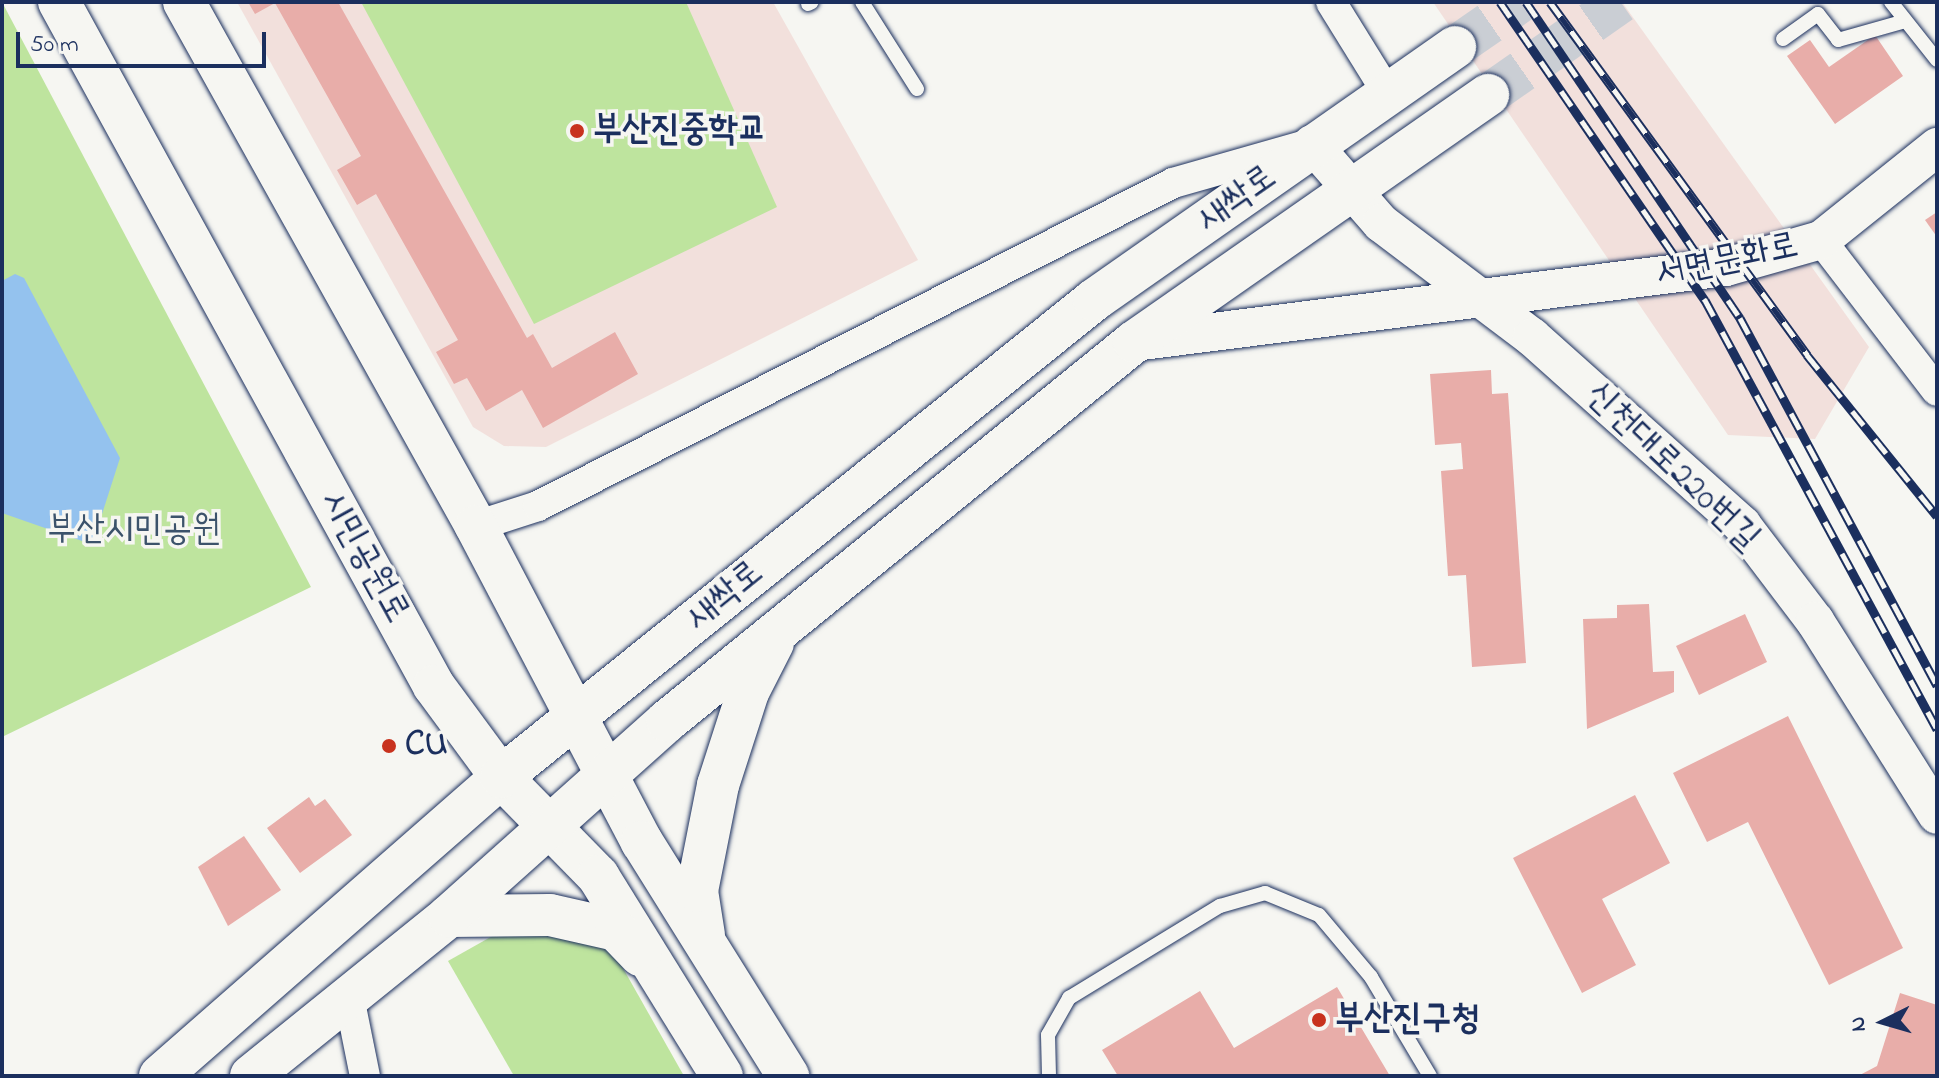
<!DOCTYPE html>
<meta charset="utf-8">
<style>
body{margin:0}
#map{position:relative;width:1939px;height:1078px;overflow:hidden;background:#f6f6f2;font-family:"Indie Flower","Poor Story",sans-serif}
div>[style]{position:absolute}
.built>*{inset:0;background:#f2e0dc}
.green>*{inset:0;background:#bee49e}
.water>*{inset:0;background:#94c2ee}
.building>*{inset:0;background:#e8ada9}
.secondary-tunnel>*{height:42px;margin-top:-21px;transform-origin:0;background:repeating-linear-gradient(90deg,#caced4 0 42px,transparent 0 63px)}
.roads{filter:drop-shadow(0 0 2px #1b2f5e) drop-shadow(0 0 2px #1b2f5e)}
.service>*{height:14px;margin:-7px;padding:0 7px;transform-origin:7px;border-radius:7px;background:#f6f6f2}
.minor>*{height:30px;margin:-15px;padding:0 15px;transform-origin:15px;border-radius:15px;background:#f6f6f2}
.tertiary>*{height:38px;margin:-19px;padding:0 19px;transform-origin:19px;border-radius:19px;background:#f6f6f2}
.secondary>*{height:42px;margin:-21px;padding:0 21px;transform-origin:21px;border-radius:21px;background:#f6f6f2}
.rail>*{height:9px;margin-top:-4.5px;transform-origin:0;background:repeating-linear-gradient(90deg,#f6f6f2 0 18px,#1b2f5e 0 36px);box-sizing:border-box;border-block:2px solid #1b2f5e}
.dots>*{width:22px;height:22px;translate:-50% -50%;box-sizing:border-box;border:4px solid #f6f6f2;border-radius:50%}
span{translate:-50% -50%;white-space:nowrap;text-align:center;line-height:1.15;-webkit-text-stroke:7px #f6f6f2;paint-order:stroke}
.poi-label{font-size:36px;color:#1b2f5e;font-weight:700}
.left{translate:0 -50%;text-align:left}
.street-label{font-size:36px;color:#1b2f5e}
.park-label{font-size:36px;color:#3c536b}
.frame{position:absolute;inset:0;border:4px solid #1b2f5e;pointer-events:none}
.north{position:absolute;left:1843px;top:982px;width:80px;height:80px;-webkit-text-stroke:6px #f6f6f2;paint-order:stroke;rotate:265deg;font-size:22px;font-weight:700;line-height:32px;text-align:center;color:#1b2f5e}
.north::after{content:'';display:block;margin:auto;width:28px;height:36px;background:#1b2f5e;clip-path:polygon(50% 0,100% 100%,50% 72%,0 100%)}
.scale{position:absolute;left:16px;top:32px;width:250px;height:36px;box-sizing:border-box;border:4px solid #1b2f5e;border-top:0;padding-left:10px;font-size:24px;line-height:28px;white-space:nowrap;color:#1b2f5e;-webkit-text-stroke:6px #f6f6f2;paint-order:stroke}
</style>
<div id="map">
<div class="built">
<div style="clip-path:polygon(237px 2px,773px 2px,918px 260px,546px 447px,504px 446px,473px 427px)"></div>
<div style="clip-path:polygon(1433px 2px,1622px 2px,1869px 347px,1815px 439px,1728px 435px)"></div>
</div>
<div class="green">
<div style="clip-path:polygon(2px 2px,311px 587px,2px 737px)"></div>
<div style="clip-path:polygon(361px 2px,686px 2px,777px 207px,534px 324px)"></div>
<div style="clip-path:polygon(503px 930px,593px 935px,611px 947px,684px 1076px,514px 1076px,448px 961px)"></div>
</div>
<div class="water">
<div style="clip-path:polygon(15px 274px,24px 278px,120px 458px,94px 539px,85px 542px,2px 513px,2px 281px)"></div>
</div>
<div class="building">
<div style="clip-path:polygon(248px 2px,338px 2px,527px 338px,533px 334px,552px 368px,615px 332px,638px 374px,543px 428px,522px 390px,486px 411px,467px 378px,454px 384px,436px 352px,458px 340px,376px 194px,357px 205px,337px 170px,361px 156px,275px 3px,255px 14px)"></div>
<div style="clip-path:polygon(1875px 35px,1903px 76px,1835px 124px,1787px 56px,1810px 40px,1829px 67px)"></div>
<div style="clip-path:polygon(1937px 212px,1937px 237px,1925px 220px)"></div>
<div style="clip-path:polygon(1491px 370px,1492px 394px,1508px 393px,1526px 663px,1472px 667px,1466px 575px,1448px 576px,1441px 471px,1463px 469px,1461px 443px,1435px 445px,1430px 374px)"></div>
<div style="clip-path:polygon(1649px 604px,1653px 672px,1674px 671px,1674px 692px,1587px 729px,1583px 619px,1617px 618px,1617px 605px)"></div>
<div style="clip-path:polygon(1745px 614px,1767px 662px,1699px 695px,1676px 646px)"></div>
<div style="clip-path:polygon(1788px 716px,1903px 948px,1829px 985px,1748px 822px,1707px 842px,1673px 773px)"></div>
<div style="clip-path:polygon(1635px 795px,1670px 863px,1602px 899px,1636px 965px,1582px 993px,1513px 858px)"></div>
<div style="clip-path:polygon(309px 797px,315px 806px,325px 799px,352px 835px,300px 873px,267px 828px)"></div>
<div style="clip-path:polygon(244px 836px,281px 890px,228px 926px,198px 867px)"></div>
<div style="clip-path:polygon(1337px 987px,1390px 1076px,1118px 1076px,1102px 1050px,1200px 991px,1234px 1048px)"></div>
<div style="clip-path:polygon(1900px 993px,1937px 1005px,1937px 1076px,1858px 1076px,1877px 1066px)"></div>
</div>
<div class="secondary-tunnel">
<div style="left:1455px;top:47px;width:79px;rotate:-34.7deg"></div>
<div style="left:1488px;top:95px;width:162px;rotate:-35deg"></div>
</div>
<div class="roads">
<div class="service">
<div style="left:862px;top:2px;width:103px;rotate:57.7deg"></div>
<div style="left:1891px;top:2px;width:74px;rotate:51.6deg"></div>
<div style="left:808px;top:4px;width:4px;rotate:-27deg"></div>
<div style="left:1783px;top:39px;width:43px;rotate:-35.5deg"></div>
<div style="left:1818px;top:14px;width:33px;rotate:52deg"></div>
<div style="left:1838px;top:40px;width:70px;rotate:-15.8deg"></div>
<div style="left:1049px;top:1076px;width:41px;rotate:-91.4deg"></div>
<div style="left:1048px;top:1035px;width:43px;rotate:-60.4deg"></div>
<div style="left:1069px;top:998px;width:177px;rotate:-31.4deg"></div>
<div style="left:1220px;top:906px;width:47px;rotate:-16.1deg"></div>
<div style="left:1265px;top:893px;width:58px;rotate:22.2deg"></div>
<div style="left:1319px;top:915px;width:81px;rotate:50deg"></div>
<div style="left:1371px;top:977px;width:115px;rotate:59.2deg"></div>
</div>
<div class="minor">
<div style="left:1331px;top:2px;width:108px;rotate:58.2deg"></div>
<div style="left:1821px;top:240px;width:190px;rotate:52.5deg"></div>
<div style="left:476px;top:526px;width:65px;rotate:-17.9deg"></div>
<div style="left:538px;top:506px;width:712px;rotate:-26.96deg"></div>
<div style="left:1173px;top:183px;width:135px;rotate:-15.9deg"></div>
<div style="left:348px;top:992px;width:86px;rotate:78.6deg"></div>
</div>
<div class="tertiary">
<div style="left:1312px;top:144px;width:105px;rotate:48.9deg"></div>
<div style="left:1381px;top:223px;width:189px;rotate:37.1deg"></div>
<div style="left:1532px;top:337px;width:282px;rotate:41.8deg"></div>
<div style="left:1742px;top:525px;width:121px;rotate:52.8deg"></div>
<div style="left:1815px;top:621px;width:229px;rotate:57.8deg"></div>
<div style="left:1134px;top:342px;width:597px;rotate:-7.22deg"></div>
<div style="left:1726px;top:267px;width:99px;rotate:-15.9deg"></div>
<div style="left:1821px;top:240px;width:149px;rotate:-38.7deg"></div>
</div>
<div class="secondary">
<div style="left:59px;top:2px;width:780px;rotate:61.27deg"></div>
<div style="left:434px;top:686px;width:113px;rotate:53.6deg"></div>
<div style="left:501px;top:777px;width:139px;rotate:45.6deg"></div>
<div style="left:598px;top:876px;width:235px;rotate:58.2deg"></div>
<div style="left:184px;top:2px;width:600px;rotate:60.87deg"></div>
<div style="left:476px;top:526px;width:357px;rotate:62.3deg"></div>
<div style="left:642px;top:842px;width:276px;rotate:58deg"></div>
<div style="left:449px;top:916px;width:101px;rotate:-0.6deg"></div>
<div style="left:550px;top:915px;width:68px;rotate:12.8deg"></div>
<div style="left:616px;top:930px;width:35px;rotate:46deg"></div>
<div style="left:704px;top:935px;width:45px;rotate:-99deg"></div>
<div style="left:697px;top:891px;width:108px;rotate:-78.8deg"></div>
<div style="left:718px;top:785px;width:98px;rotate:-72.1deg"></div>
<div style="left:748px;top:692px;width:55px;rotate:-63deg"></div>
<div style="left:160px;top:1076px;width:454px;rotate:-41.2deg"></div>
<div style="left:501px;top:777px;width:761px;rotate:-38.81deg"></div>
<div style="left:1094px;top:300px;width:441px;rotate:-35deg"></div>
<div style="left:251px;top:1076px;width:255px;rotate:-38.9deg"></div>
<div style="left:449px;top:916px;width:292px;rotate:-41.8deg"></div>
<div style="left:667px;top:721px;width:601px;rotate:-39.06deg"></div>
<div style="left:1134px;top:342px;width:432px;rotate:-34.9deg"></div>
</div>
</div>
<div class="rail">
<div style="left:1500px;top:2px;width:362px;rotate:55.5deg"></div>
<div style="left:1705px;top:300px;width:488px;rotate:61.6deg"></div>
<div style="left:1526px;top:2px;width:382px;rotate:55.9deg"></div>
<div style="left:1740px;top:318px;width:417px;rotate:61.8deg"></div>
<div style="left:1550px;top:2px;width:437px;rotate:53.9deg"></div>
<div style="left:1807px;top:355px;width:207px;rotate:51.1deg"></div>
</div>
<div class="dots">
<div style="left:577px;top:131px;background:#c8321e"></div>
<div style="left:389px;top:746px;background:#c8321e"></div>
<div style="left:1319px;top:1020px;background:#c8321e"></div>
</div>
<div class="poi-label">
<span class="left" style="left:593px;top:131px">부산진중학교</span>
<span class="left" style="left:405px;top:746px">CU</span>
<span class="left" style="left:1335px;top:1020px">부산진구청</span>
</div>
<div class="street-label">
<span style="left:1237px;top:199px;rotate:-35deg">새싹로</span>
<span style="left:1727px;top:261px;rotate:-12deg">서면문화로</span>
<span style="left:1672px;top:467px;rotate:44deg">신천대로220번길</span>
<span style="left:364px;top:557px;rotate:61deg">시민공원로</span>
<span style="left:725px;top:596px;rotate:-39deg">새싹로</span>
</div>
<div class="park-label">
<span style="left:134px;top:531px">부산시민공원</span>
</div>
<div class="frame"></div>
<div class="north">N</div>
<div class="scale">50 m</div>
</div>
